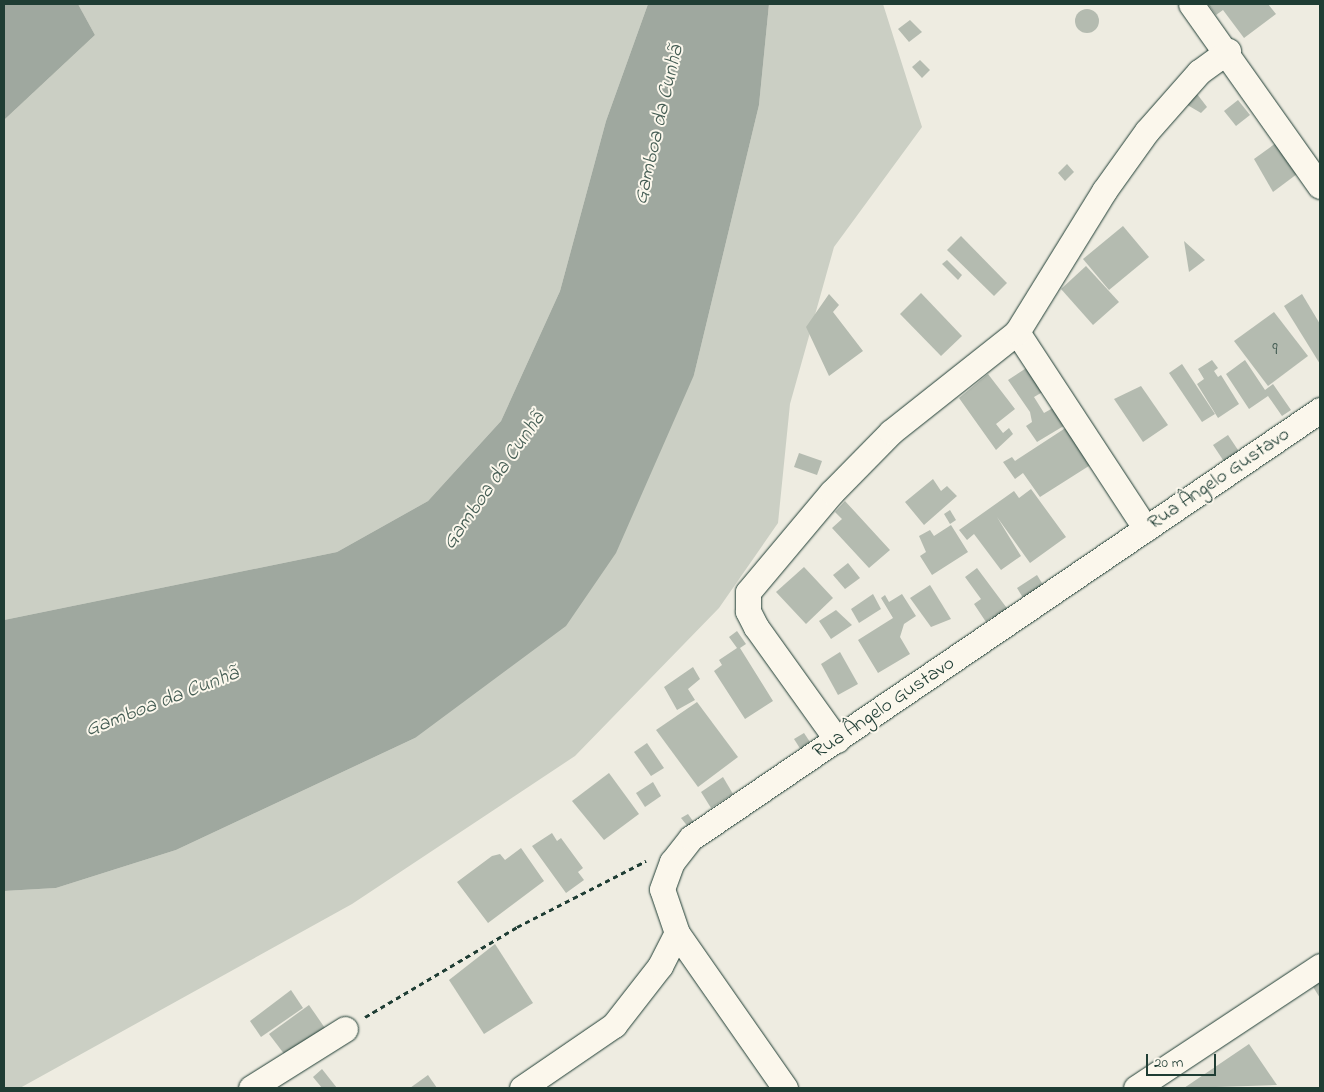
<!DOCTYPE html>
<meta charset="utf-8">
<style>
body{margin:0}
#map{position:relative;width:1324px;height:1092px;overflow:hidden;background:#eeece1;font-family:"Indie Flower",sans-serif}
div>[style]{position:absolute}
.green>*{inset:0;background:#cbcfc4}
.water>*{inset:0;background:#9fa89f}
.building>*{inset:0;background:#b4bbb0}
.round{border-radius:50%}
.path>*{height:3px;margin-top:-1.5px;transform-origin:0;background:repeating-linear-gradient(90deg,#1f3d34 0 5px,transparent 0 9px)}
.roads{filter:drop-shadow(0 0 1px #1f3d34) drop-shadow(0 0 1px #1f3d34)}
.minor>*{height:25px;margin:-12.5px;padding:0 12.5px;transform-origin:12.5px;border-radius:12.5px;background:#fbf7ec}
span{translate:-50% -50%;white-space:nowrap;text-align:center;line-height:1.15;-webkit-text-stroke:4px #fbf7ec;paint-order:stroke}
.number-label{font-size:18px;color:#445c53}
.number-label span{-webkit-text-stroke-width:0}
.street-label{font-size:20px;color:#1f3d34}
.water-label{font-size:21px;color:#455d54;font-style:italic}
.frame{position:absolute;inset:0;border:5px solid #1f3d34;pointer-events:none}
.scale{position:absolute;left:1146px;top:1054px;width:70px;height:22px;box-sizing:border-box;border:2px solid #1f3d34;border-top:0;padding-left:6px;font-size:15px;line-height:18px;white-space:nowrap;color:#1f3d34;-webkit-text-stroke:4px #fbf7ec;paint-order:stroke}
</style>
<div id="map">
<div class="green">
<div style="clip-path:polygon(78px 4px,648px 4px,606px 121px,560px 291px,501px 421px,428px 501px,337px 552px,4px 620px,4px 120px,95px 35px)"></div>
<div style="clip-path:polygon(769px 4px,883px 4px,922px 127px,834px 247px,790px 404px,778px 523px,719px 608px,575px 756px,352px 904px,20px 1088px,4px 1088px,4px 891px,56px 888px,176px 850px,415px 738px,694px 375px,759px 105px)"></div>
</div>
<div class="water">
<div style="clip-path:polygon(4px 4px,78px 4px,95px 35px,4px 120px)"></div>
<div style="clip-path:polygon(648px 4px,769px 4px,759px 105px,694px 375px,616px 553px,566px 626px,415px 738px,176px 850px,56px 888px,4px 891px,4px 620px,337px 552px,428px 501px,501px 421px,560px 291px,606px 121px)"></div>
</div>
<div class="building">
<div style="clip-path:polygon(1208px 4px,1268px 4px,1276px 14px,1244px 38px,1223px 10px,1216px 15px)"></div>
<div class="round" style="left:1075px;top:9px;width:24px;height:24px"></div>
<div style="clip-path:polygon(910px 20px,922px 32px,909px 42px,898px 29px)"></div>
<div style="clip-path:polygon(920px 60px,930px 70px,922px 78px,912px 67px)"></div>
<div style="clip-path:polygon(1194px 90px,1207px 107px,1201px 113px,1184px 103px)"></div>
<div style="clip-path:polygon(1238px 100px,1250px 115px,1236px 126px,1224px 111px)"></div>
<div style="clip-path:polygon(1276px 143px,1297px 174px,1273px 192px,1254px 159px)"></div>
<div style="clip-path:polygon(1067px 164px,1074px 172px,1065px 181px,1058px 173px)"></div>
<div style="clip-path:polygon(1123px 226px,1149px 257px,1109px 290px,1083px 259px)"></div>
<div style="clip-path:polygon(961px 236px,1007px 283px,994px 296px,947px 250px)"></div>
<div style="clip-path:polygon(1184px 241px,1205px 260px,1189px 272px)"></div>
<div style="clip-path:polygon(947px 260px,962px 275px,958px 280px,942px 264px)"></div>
<div style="clip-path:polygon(1086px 266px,1119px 302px,1093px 325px,1061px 289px)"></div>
<div style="clip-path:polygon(921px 293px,962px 336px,941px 356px,900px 314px)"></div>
<div style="clip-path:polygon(829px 294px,839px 305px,833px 312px,863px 351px,829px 376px,806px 327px)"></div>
<div style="clip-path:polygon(1302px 294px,1320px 324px,1320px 364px,1284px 306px)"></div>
<div style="clip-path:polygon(1274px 312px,1308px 356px,1268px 386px,1234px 341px)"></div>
<div style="clip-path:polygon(1212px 360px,1218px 368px,1214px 371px,1218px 377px,1221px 375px,1239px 404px,1218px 418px,1197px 384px,1204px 379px,1198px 369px)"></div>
<div style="clip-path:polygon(1245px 360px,1265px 390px,1273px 384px,1291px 410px,1282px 416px,1268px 396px,1249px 409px,1226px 374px)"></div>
<div style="clip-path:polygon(1182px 364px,1215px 414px,1202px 422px,1169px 373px)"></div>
<div style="clip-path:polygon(1031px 365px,1046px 390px,1034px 397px,1044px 413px,1060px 404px,1072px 421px,1037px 442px,1026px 426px,1032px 422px,1030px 412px,1008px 380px)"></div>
<div style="clip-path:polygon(988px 374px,1015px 409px,996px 424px,1003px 433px,1009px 428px,1013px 434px,996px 450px,959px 398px)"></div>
<div style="clip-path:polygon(1141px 386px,1168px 425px,1143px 442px,1114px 399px)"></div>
<div style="clip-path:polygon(1067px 427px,1092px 464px,1040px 497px,1023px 473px,1015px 479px,1003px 462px,1012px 457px,1015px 461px)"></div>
<div style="clip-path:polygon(1228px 435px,1240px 453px,1225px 463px,1213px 445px)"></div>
<div style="clip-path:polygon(799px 453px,822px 461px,817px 475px,794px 467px)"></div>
<div style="clip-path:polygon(933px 479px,941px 491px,947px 486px,957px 496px,924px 525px,905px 502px)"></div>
<div style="clip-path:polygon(1031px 489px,1066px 537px,1030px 563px,997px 517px,1021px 556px,1001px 570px,974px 534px,967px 540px,959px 530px,1014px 491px,1019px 498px)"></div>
<div style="clip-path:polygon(845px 501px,890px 550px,869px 568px,832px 528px,842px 519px,835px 512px)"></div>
<div style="clip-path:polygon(950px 510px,956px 520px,950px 524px,944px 514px)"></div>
<div style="clip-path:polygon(951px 525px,968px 552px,932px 575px,920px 556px,926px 552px,919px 536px,930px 530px,934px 536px)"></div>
<div style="clip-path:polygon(848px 563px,860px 578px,845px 589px,833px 575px)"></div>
<div style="clip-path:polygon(804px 567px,833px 598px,806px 624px,776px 592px)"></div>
<div style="clip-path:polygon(977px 568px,1009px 611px,995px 621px,992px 617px,986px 622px,974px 604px,981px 599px,965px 577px)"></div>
<div style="clip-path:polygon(1037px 575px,1045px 588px,1025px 601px,1017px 588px)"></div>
<div style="clip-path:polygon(930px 585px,951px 619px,931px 627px,910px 598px)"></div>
<div style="clip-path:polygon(873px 594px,881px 609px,859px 623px,851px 609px)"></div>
<div style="clip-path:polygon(902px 594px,916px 616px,904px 624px,900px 637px,910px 654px,878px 673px,858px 640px,893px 618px,881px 598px,885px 595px,889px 602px)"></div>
<div style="clip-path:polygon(836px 610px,852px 625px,831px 639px,819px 621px)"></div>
<div style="clip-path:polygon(737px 631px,746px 644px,740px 648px,773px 701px,745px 719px,714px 671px,722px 665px,719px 660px,737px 648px,729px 637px)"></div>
<div style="clip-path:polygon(840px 652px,858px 684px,838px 695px,821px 664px)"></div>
<div style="clip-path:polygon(693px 667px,700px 679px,688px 689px,695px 700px,677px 710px,664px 687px)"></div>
<div style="clip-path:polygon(697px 702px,738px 757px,698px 787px,656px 730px)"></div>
<div style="clip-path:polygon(804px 733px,810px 742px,801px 750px,794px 739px)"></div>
<div style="clip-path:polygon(647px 743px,664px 768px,651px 776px,634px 752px)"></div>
<div style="clip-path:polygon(609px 773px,639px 814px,604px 840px,572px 801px)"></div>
<div style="clip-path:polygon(723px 777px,733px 794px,711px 808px,701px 792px)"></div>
<div style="clip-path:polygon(653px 782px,661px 796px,645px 807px,636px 793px)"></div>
<div style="clip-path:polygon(688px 814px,695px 824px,689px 828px,681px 818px)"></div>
<div style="clip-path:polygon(552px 833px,557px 841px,561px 838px,583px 868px,578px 872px,584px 880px,566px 893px,532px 846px)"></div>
<div style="clip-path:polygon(521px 848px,544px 881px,488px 923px,457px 882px,492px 856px,500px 854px,505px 860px)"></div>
<div style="clip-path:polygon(495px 944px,533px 1003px,484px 1034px,449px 980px)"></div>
<div style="clip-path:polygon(1320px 975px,1320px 998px,1310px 982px)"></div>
<div style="clip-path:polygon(291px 990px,303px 1008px,261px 1037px,250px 1021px)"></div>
<div style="clip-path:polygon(309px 1005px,327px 1031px,288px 1059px,269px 1034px)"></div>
<div style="clip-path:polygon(1249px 1044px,1277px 1085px,1184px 1088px)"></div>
<div style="clip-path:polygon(322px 1069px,337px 1088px,322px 1088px,313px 1077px)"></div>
<div style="clip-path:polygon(428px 1075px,437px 1088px,410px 1088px)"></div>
</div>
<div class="path">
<div style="left:365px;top:1017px;width:177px;rotate:-30.6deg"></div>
<div style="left:517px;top:927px;width:145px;rotate:-27.1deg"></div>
</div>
<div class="roads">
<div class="minor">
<div style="left:1191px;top:4px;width:223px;rotate:54.7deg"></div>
<div style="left:1017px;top:332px;width:235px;rotate:56.8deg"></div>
<div style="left:837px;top:740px;width:139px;rotate:-125.6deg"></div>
<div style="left:756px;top:627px;width:18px;rotate:-117deg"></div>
<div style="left:748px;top:611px;width:19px;rotate:-90deg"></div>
<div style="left:748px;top:592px;width:131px;rotate:-50deg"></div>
<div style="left:832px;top:492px;width:84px;rotate:-45.5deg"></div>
<div style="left:891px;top:432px;width:161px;rotate:-38.4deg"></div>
<div style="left:1017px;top:332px;width:166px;rotate:-58.3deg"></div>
<div style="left:1104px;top:191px;width:74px;rotate:-54.4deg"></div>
<div style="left:1147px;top:131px;width:79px;rotate:-48.6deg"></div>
<div style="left:1199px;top:72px;width:36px;rotate:-36deg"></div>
<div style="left:251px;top:1088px;width:111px;rotate:-32.1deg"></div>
<div style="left:522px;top:1088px;width:112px;rotate:-34.4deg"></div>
<div style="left:614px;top:1025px;width:75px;rotate:-52.1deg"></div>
<div style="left:660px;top:966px;width:37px;rotate:-63deg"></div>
<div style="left:785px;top:1088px;width:189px;rotate:-124.9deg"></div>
<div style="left:677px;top:933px;width:46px;rotate:-108.8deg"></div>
<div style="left:662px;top:889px;width:29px;rotate:-70deg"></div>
<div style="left:672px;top:862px;width:31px;rotate:-52deg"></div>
<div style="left:691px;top:838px;width:761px;rotate:-34.23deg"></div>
<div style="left:1136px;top:1088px;width:221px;rotate:-33.5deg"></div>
</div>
</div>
<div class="number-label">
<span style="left:1275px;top:350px">9</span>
</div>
<div class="street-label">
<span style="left:1219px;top:479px;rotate:-34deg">Rua Ângelo Gustavo</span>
<span style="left:884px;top:708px;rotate:-34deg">Rua Ângelo Gustavo</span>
</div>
<div class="water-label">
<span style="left:659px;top:125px;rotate:-77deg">Gamboa da Cunhã</span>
<span style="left:494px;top:481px;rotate:-55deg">Gamboa da Cunhã</span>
<span style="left:162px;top:702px;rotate:-21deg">Gamboa da Cunhã</span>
</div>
<div class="frame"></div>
<div class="scale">20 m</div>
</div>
